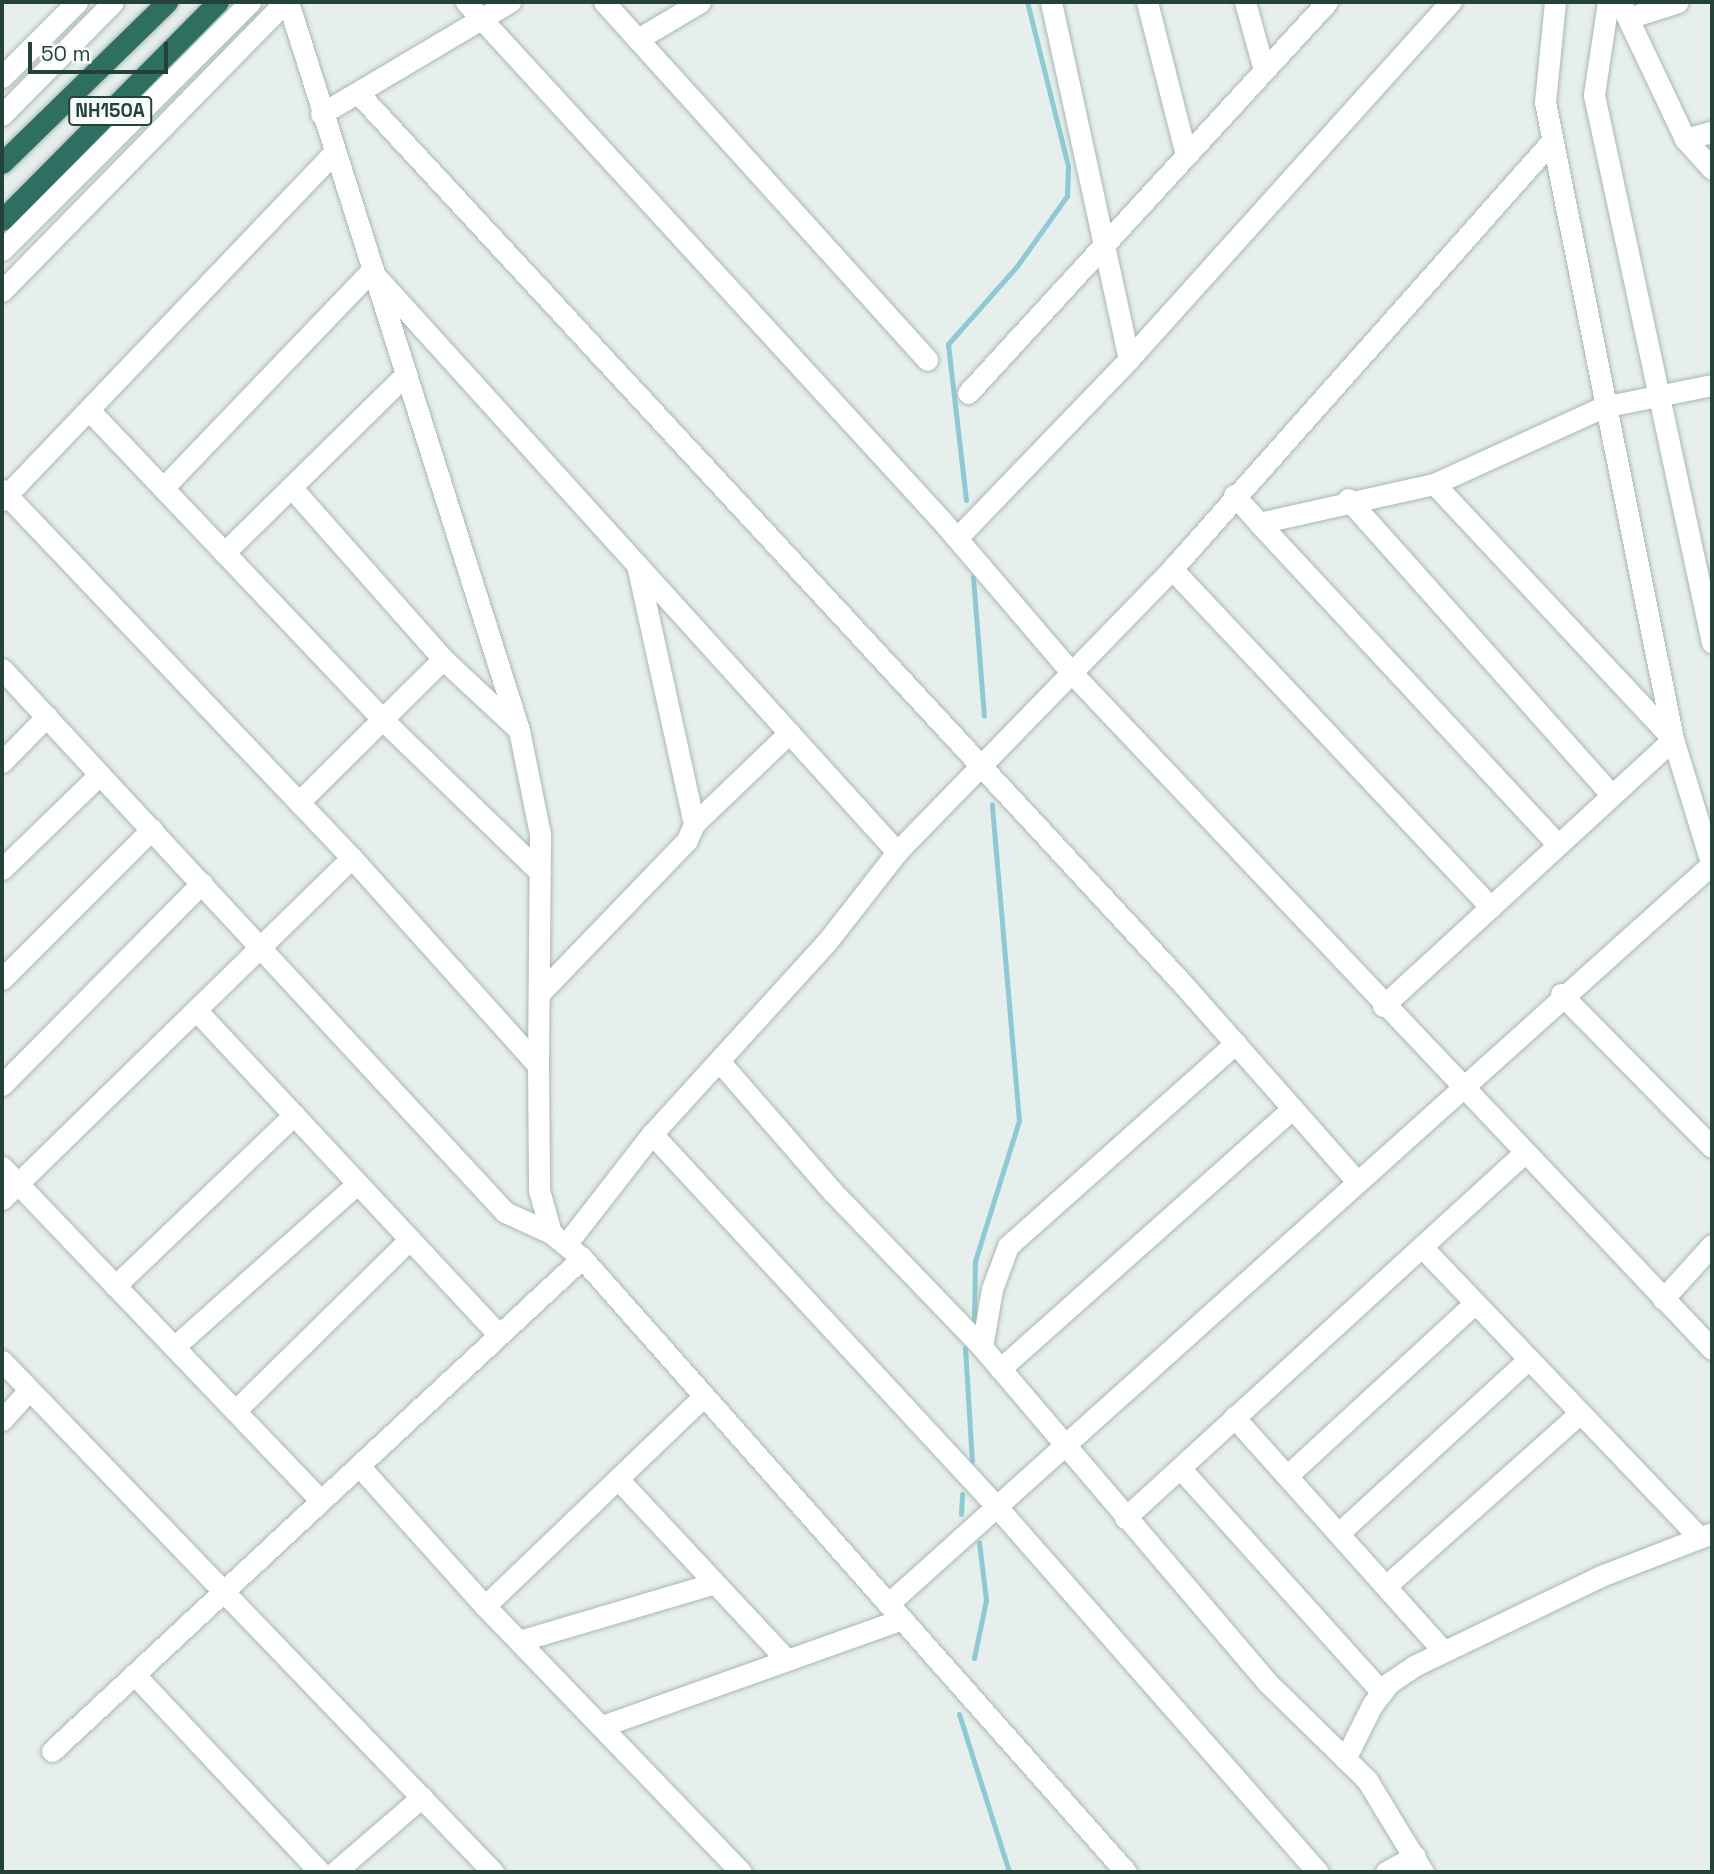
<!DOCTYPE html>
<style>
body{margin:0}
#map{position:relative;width:1714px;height:1874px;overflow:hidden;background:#e6efeb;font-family:"Space Grotesk",sans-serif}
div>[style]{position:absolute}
.stream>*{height:5px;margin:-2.5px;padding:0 2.5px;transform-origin:2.5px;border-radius:2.5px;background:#8ec9d4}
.roads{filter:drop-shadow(0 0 2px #a8b8b2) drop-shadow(0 0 2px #a8b8b2)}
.minor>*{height:21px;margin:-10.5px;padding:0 10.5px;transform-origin:10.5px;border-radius:10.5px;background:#fff}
.highway>*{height:21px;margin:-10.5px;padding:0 10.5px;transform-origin:10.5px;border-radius:10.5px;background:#2f6f62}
span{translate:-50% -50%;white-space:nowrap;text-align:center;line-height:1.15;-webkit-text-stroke:6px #f7fbf9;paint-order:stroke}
.shield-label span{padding:2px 5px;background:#f7fbf9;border:2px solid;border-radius:5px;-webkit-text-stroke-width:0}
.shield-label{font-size:19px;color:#24423a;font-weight:700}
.frame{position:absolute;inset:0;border:4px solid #24423a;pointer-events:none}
.scale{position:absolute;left:28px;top:42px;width:140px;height:32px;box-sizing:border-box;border:4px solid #24423a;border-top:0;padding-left:9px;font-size:21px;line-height:24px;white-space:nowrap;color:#24423a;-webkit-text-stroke:5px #f7fbf9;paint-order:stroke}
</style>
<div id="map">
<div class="stream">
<div style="left:966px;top:500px;width:157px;rotate:-96.6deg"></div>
<div style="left:948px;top:344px;width:104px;rotate:-48.5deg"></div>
<div style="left:1017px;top:266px;width:86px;rotate:-54.5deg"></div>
<div style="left:1067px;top:196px;width:30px;rotate:-88deg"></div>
<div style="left:1068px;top:166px;width:169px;rotate:-104deg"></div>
<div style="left:973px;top:577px;width:139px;rotate:85.5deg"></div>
<div style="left:974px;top:1322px;width:61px;rotate:-89.1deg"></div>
<div style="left:975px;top:1261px;width:147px;rotate:-72.6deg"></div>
<div style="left:1019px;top:1121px;width:318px;rotate:-94.9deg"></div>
<div style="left:965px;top:1348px;width:113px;rotate:86.5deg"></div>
<div style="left:961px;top:1514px;width:20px;rotate:-87deg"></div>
<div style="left:974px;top:1658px;width:59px;rotate:-78.3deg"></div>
<div style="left:986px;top:1600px;width:58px;rotate:-96.9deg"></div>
<div style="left:959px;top:1714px;width:166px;rotate:72.4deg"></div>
</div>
<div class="roads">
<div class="minor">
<div style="left:288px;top:2px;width:764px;rotate:72.4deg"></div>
<div style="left:519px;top:730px;width:106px;rotate:78.6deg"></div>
<div style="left:540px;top:834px;width:231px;rotate:90.5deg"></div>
<div style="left:466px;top:2px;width:704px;rotate:47.47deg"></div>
<div style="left:942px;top:521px;width:197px;rotate:49.5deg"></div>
<div style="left:1070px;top:671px;width:934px;rotate:46.56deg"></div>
<div style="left:604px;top:2px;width:482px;rotate:47.9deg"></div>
<div style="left:1051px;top:2px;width:365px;rotate:77.7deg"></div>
<div style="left:1147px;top:2px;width:158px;rotate:75.7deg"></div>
<div style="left:1245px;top:2px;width:71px;rotate:74.4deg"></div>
<div style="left:1555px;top:2px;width:100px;rotate:95.7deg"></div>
<div style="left:1545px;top:102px;width:650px;rotate:78.64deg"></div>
<div style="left:1673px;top:739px;width:133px;rotate:72.9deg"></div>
<div style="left:1608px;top:2px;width:94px;rotate:98.6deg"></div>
<div style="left:1594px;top:95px;width:560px;rotate:77.83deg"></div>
<div style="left:1620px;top:2px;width:152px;rotate:64.6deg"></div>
<div style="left:1685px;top:139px;width:40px;rotate:48deg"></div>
<div style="left:1628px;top:18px;width:52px;rotate:-17.7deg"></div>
<div style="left:638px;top:39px;width:72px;rotate:-30.8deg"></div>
<div style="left:2px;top:77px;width:106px;rotate:-45deg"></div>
<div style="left:359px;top:94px;width:1211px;rotate:47.21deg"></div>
<div style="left:1182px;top:983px;width:261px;rotate:48.6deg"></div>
<div style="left:321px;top:114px;width:220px;rotate:-30.7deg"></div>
<div style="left:2px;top:115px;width:158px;rotate:-45.5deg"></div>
<div style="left:1685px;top:139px;width:28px;rotate:-15deg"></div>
<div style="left:2px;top:250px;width:351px;rotate:-45deg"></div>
<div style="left:2px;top:291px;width:404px;rotate:-45.6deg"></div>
<div style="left:968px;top:393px;width:531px;rotate:-47.44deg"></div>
<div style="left:89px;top:410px;width:426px;rotate:46.5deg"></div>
<div style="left:382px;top:719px;width:220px;rotate:44.1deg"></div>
<div style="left:291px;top:487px;width:230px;rotate:48.5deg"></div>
<div style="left:443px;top:659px;width:101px;rotate:43deg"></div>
<div style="left:163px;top:488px;width:301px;rotate:-46.2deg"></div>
<div style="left:371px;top:271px;width:784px;rotate:47.84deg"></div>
<div style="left:2px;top:490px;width:508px;rotate:46.44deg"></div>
<div style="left:352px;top:858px;width:278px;rotate:48.1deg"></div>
<div style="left:538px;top:1065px;width:125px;rotate:89.5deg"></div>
<div style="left:539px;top:1190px;width:45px;rotate:74.4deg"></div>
<div style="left:551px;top:1233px;width:40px;rotate:39deg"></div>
<div style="left:582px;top:1258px;width:820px;rotate:48.46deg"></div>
<div style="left:1234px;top:495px;width:38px;rotate:48deg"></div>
<div style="left:1259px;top:523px;width:179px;rotate:-12.6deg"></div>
<div style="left:1434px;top:484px;width:186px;rotate:-24.5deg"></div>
<div style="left:1603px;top:407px;width:111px;rotate:-11.4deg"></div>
<div style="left:1348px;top:499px;width:397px;rotate:48.3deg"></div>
<div style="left:2px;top:500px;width:481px;rotate:-46.3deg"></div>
<div style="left:1259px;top:523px;width:439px;rotate:47.1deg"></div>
<div style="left:957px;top:538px;width:248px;rotate:-46.1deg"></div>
<div style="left:1129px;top:359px;width:481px;rotate:-48deg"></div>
<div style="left:224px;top:553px;width:254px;rotate:-44.5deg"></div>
<div style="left:1172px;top:569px;width:465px;rotate:46.7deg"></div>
<div style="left:2px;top:669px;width:740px;rotate:47.19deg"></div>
<div style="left:505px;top:1212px;width:51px;rotate:24.5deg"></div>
<div style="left:2px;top:762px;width:64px;rotate:-45.6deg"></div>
<div style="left:299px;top:802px;width:203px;rotate:-44.8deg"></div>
<div style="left:694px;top:824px;width:132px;rotate:-43.8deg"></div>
<div style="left:2px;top:869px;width:136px;rotate:-44.1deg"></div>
<div style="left:2px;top:979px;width:212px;rotate:-45deg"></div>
<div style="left:540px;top:993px;width:212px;rotate:-46.1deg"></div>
<div style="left:687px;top:840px;width:17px;rotate:-66deg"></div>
<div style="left:694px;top:824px;width:265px;rotate:-102.4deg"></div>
<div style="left:1561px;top:994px;width:215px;rotate:45.4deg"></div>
<div style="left:1383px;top:1006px;width:394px;rotate:-42.6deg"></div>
<div style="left:1673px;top:739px;width:349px;rotate:-133.1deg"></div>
<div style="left:196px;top:1010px;width:444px;rotate:47deg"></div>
<div style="left:719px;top:1061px;width:174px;rotate:49deg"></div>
<div style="left:833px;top:1192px;width:215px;rotate:46.1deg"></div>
<div style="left:982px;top:1347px;width:440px;rotate:49.6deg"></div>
<div style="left:1267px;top:1682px;width:140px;rotate:44.4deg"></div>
<div style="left:1367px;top:1780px;width:108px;rotate:58.7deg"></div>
<div style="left:2px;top:1085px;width:284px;rotate:-45.3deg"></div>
<div style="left:652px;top:1134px;width:508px;rotate:47.23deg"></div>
<div style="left:997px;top:1507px;width:486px;rotate:48.7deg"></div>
<div style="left:2px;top:1167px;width:460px;rotate:46.3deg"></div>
<div style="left:2px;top:1199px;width:489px;rotate:-44.3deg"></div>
<div style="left:567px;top:1243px;width:138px;rotate:-52.1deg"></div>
<div style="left:652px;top:1134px;width:258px;rotate:-47.7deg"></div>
<div style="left:826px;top:943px;width:115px;rotate:-52deg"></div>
<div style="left:897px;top:852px;width:395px;rotate:-45.8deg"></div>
<div style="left:1172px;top:569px;width:572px;rotate:-48.4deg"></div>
<div style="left:1422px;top:1247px;width:402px;rotate:46.3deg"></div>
<div style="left:115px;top:1286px;width:248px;rotate:-43.7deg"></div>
<div style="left:1663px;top:1299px;width:73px;rotate:-47.8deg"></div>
<div style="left:174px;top:1347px;width:245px;rotate:-41.7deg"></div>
<div style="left:982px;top:1347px;width:59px;rotate:-80.2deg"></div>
<div style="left:992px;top:1289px;width:46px;rotate:-69.6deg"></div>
<div style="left:1008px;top:1246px;width:305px;rotate:-41.7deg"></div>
<div style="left:2px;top:1361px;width:709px;rotate:46.14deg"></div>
<div style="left:1000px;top:1369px;width:392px;rotate:-41.7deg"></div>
<div style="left:235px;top:1411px;width:245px;rotate:-44.5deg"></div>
<div style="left:1234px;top:1417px;width:312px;rotate:48.2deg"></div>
<div style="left:2px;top:1420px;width:39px;rotate:-48deg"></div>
<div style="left:361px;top:1468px;width:186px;rotate:48.1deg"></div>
<div style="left:485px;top:1606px;width:369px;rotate:46.1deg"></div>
<div style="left:1180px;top:1468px;width:302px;rotate:48deg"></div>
<div style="left:1288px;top:1475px;width:254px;rotate:-42.6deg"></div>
<div style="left:618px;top:1479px;width:245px;rotate:47deg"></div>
<div style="left:1125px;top:1518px;width:539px;rotate:-42.45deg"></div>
<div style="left:1340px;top:1532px;width:256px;rotate:-42.5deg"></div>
<div style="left:1386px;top:1586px;width:259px;rotate:-41.7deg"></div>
<div style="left:888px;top:1604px;width:1108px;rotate:-41.93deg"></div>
<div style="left:485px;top:1606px;width:303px;rotate:-43.8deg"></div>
<div style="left:519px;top:1641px;width:204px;rotate:-16.5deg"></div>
<div style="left:134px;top:1674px;width:272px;rotate:46.8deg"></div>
<div style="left:602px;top:1726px;width:319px;rotate:-19.6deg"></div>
<div style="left:52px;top:1751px;width:724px;rotate:-42.93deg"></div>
<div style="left:1345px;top:1759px;width:60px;rotate:-63.4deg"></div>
<div style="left:1372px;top:1705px;width:28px;rotate:-52deg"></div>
<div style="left:1389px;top:1683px;width:30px;rotate:-34deg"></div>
<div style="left:1414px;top:1666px;width:208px;rotate:-25.7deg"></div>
<div style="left:1601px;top:1576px;width:119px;rotate:-21.2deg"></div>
<div style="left:335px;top:1872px;width:115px;rotate:-40.8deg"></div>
<div style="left:1386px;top:1872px;width:33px;rotate:-29deg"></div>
</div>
<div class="highway">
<div style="left:2px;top:163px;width:231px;rotate:-44.3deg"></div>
<div style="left:2px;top:220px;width:307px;rotate:-45.3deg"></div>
</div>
</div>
<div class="shield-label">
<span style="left:110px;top:111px">NH150A</span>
</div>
<div class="frame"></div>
<div class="scale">50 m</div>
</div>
